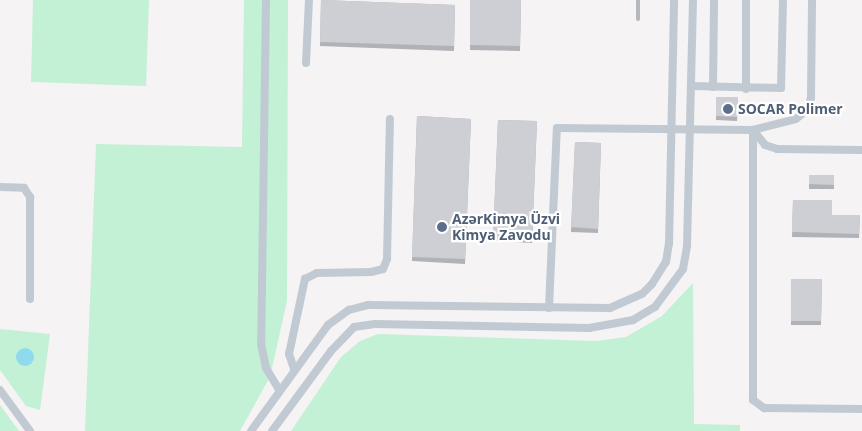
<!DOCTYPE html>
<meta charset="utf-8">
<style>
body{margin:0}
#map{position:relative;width:862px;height:431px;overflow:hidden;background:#f5f3f3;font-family:"Open Sans",sans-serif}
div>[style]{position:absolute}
.green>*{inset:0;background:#c3f1d5}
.water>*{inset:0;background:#90daee}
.round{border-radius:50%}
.service>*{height:8px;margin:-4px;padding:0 4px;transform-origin:4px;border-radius:4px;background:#c1cad2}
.rail>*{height:4px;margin:-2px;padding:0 2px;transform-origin:2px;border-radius:2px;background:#b5b8bd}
.wall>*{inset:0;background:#b0b2b7}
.building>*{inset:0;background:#cdcfd5}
.dots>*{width:14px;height:14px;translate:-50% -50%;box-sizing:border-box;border:2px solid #fff;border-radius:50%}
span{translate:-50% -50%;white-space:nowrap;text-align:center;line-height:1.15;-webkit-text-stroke:4.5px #fff;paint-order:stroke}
.service-label{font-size:14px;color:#4e5e75;font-weight:700}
.left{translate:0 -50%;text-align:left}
</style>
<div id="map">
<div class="green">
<div style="clip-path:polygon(33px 0,149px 0,146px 86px,31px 82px)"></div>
<div style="clip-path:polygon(244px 0,288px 0,287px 301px,270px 377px,240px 431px,85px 431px,96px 144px,242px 147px)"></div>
<div style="clip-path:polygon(693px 283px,694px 424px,740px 425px,740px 431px,291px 431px,341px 357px,360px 341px,378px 334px,596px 341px,626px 337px,662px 316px)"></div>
<div style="clip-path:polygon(0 329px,50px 334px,40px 410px,26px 406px,0 370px)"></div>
<div style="clip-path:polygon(0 405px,19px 431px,0 431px)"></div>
</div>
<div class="water">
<div class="round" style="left:16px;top:348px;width:18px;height:18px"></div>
</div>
<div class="service">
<div style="left:266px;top:0;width:344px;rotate:90.8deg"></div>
<div style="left:261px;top:344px;width:25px;rotate:78deg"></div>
<div style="left:266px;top:368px;width:26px;rotate:59deg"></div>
<div style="left:306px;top:63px;width:63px;rotate:-87.3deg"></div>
<div style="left:692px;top:86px;width:89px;rotate:1.3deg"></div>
<div style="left:781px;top:88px;width:88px;rotate:-88.7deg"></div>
<div style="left:713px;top:87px;width:87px;rotate:-89.3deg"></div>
<div style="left:746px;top:89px;width:89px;rotate:-90deg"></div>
<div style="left:753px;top:130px;width:270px;rotate:90deg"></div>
<div style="left:753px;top:400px;width:14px;rotate:36deg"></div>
<div style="left:764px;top:408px;width:98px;rotate:0.6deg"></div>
<div style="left:753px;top:130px;width:19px;rotate:51deg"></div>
<div style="left:765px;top:145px;width:13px;rotate:18deg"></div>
<div style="left:777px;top:149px;width:85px;rotate:0.7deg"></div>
<div style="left:0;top:187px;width:24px;rotate:2deg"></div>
<div style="left:24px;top:188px;width:11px;rotate:56deg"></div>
<div style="left:30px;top:197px;width:102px;rotate:90deg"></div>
<div style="left:549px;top:308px;width:180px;rotate:-87.5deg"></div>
<div style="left:557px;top:128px;width:196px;rotate:0.6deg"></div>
<div style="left:753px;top:130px;width:44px;rotate:-14.3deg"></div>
<div style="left:796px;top:119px;width:14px;rotate:-39deg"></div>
<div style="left:807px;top:110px;width:13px;rotate:-72deg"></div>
<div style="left:811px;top:98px;width:98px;rotate:-89.4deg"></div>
<div style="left:294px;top:369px;width:16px;rotate:-108deg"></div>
<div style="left:289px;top:354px;width:77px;rotate:-78deg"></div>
<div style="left:305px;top:279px;width:13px;rotate:-27deg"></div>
<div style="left:317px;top:273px;width:54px;rotate:-1.1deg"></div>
<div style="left:371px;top:272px;width:12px;rotate:-14deg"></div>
<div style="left:383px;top:269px;width:11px;rotate:-68deg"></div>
<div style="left:387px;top:259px;width:140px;rotate:-88.8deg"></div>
<div style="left:0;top:390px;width:51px;rotate:53.8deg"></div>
<div style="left:251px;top:431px;width:131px;rotate:-54deg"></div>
<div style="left:328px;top:325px;width:26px;rotate:-36deg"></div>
<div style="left:349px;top:310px;width:20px;rotate:-15deg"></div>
<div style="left:368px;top:305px;width:242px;rotate:0.7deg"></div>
<div style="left:610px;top:308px;width:35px;rotate:-24deg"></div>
<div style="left:642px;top:294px;width:14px;rotate:-45deg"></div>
<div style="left:652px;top:284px;width:26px;rotate:-58deg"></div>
<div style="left:666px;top:262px;width:18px;rotate:-81deg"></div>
<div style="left:669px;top:244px;width:244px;rotate:-88.8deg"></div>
<div style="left:272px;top:431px;width:99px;rotate:-53.6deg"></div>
<div style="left:331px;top:351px;width:33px;rotate:-46deg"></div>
<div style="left:354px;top:327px;width:21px;rotate:-8deg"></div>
<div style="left:375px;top:324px;width:214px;rotate:1.1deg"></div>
<div style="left:589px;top:328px;width:45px;rotate:-10.3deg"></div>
<div style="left:633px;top:320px;width:26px;rotate:-31deg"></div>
<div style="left:655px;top:307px;width:47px;rotate:-53.6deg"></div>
<div style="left:683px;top:269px;width:23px;rotate:-80deg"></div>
<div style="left:687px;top:246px;width:246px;rotate:-88.6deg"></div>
</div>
<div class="rail">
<div style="left:638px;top:19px;width:19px;rotate:-90deg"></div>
</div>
<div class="wall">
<div style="clip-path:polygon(321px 0,455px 5px,454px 51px,320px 46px)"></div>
<div style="clip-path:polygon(470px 0,521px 0,520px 51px,470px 50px)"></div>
<div style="clip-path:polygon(738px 97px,737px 121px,716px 120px,716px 116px)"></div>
<div style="clip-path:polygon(417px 116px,471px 119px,465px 264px,412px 261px)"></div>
<div style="clip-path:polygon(498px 120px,537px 121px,532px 243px,493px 241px)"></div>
<div style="clip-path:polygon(575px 142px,601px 143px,598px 233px,571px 232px)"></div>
<div style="clip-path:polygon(809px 175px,834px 175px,834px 189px,809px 189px)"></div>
<div style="clip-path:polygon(793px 200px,832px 215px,860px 215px,859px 238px,792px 237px)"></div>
<div style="clip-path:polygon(791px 279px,822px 279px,821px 325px,791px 325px)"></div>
</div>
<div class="building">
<div style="clip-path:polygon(321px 0,455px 5px,454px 46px,320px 42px)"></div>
<div style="clip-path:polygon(470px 0,521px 0,520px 46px,470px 45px)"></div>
<div style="clip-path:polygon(716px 97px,738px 97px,737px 117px,716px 116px)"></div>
<div style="clip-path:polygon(417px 116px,471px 119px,465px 259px,412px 257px)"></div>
<div style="clip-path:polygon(498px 120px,537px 121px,532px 239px,493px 237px)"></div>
<div style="clip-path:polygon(575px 142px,601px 143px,598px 229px,571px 227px)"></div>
<div style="clip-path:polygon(809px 175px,834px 175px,834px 185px,809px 184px)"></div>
<div style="clip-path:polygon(793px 200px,832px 200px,832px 215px,860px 215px,859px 234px,792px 232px)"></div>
<div style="clip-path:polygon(791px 279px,822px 279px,821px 321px,791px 321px)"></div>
</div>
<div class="dots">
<div style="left:728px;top:109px;background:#5c6f8a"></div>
<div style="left:442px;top:227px;background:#5c6f8a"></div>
</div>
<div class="service-label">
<span class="left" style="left:738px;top:109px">SOCAR Polimer</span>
<span class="left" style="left:452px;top:227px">AzərKimya Üzvi<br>Kimya Zavodu</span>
</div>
</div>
